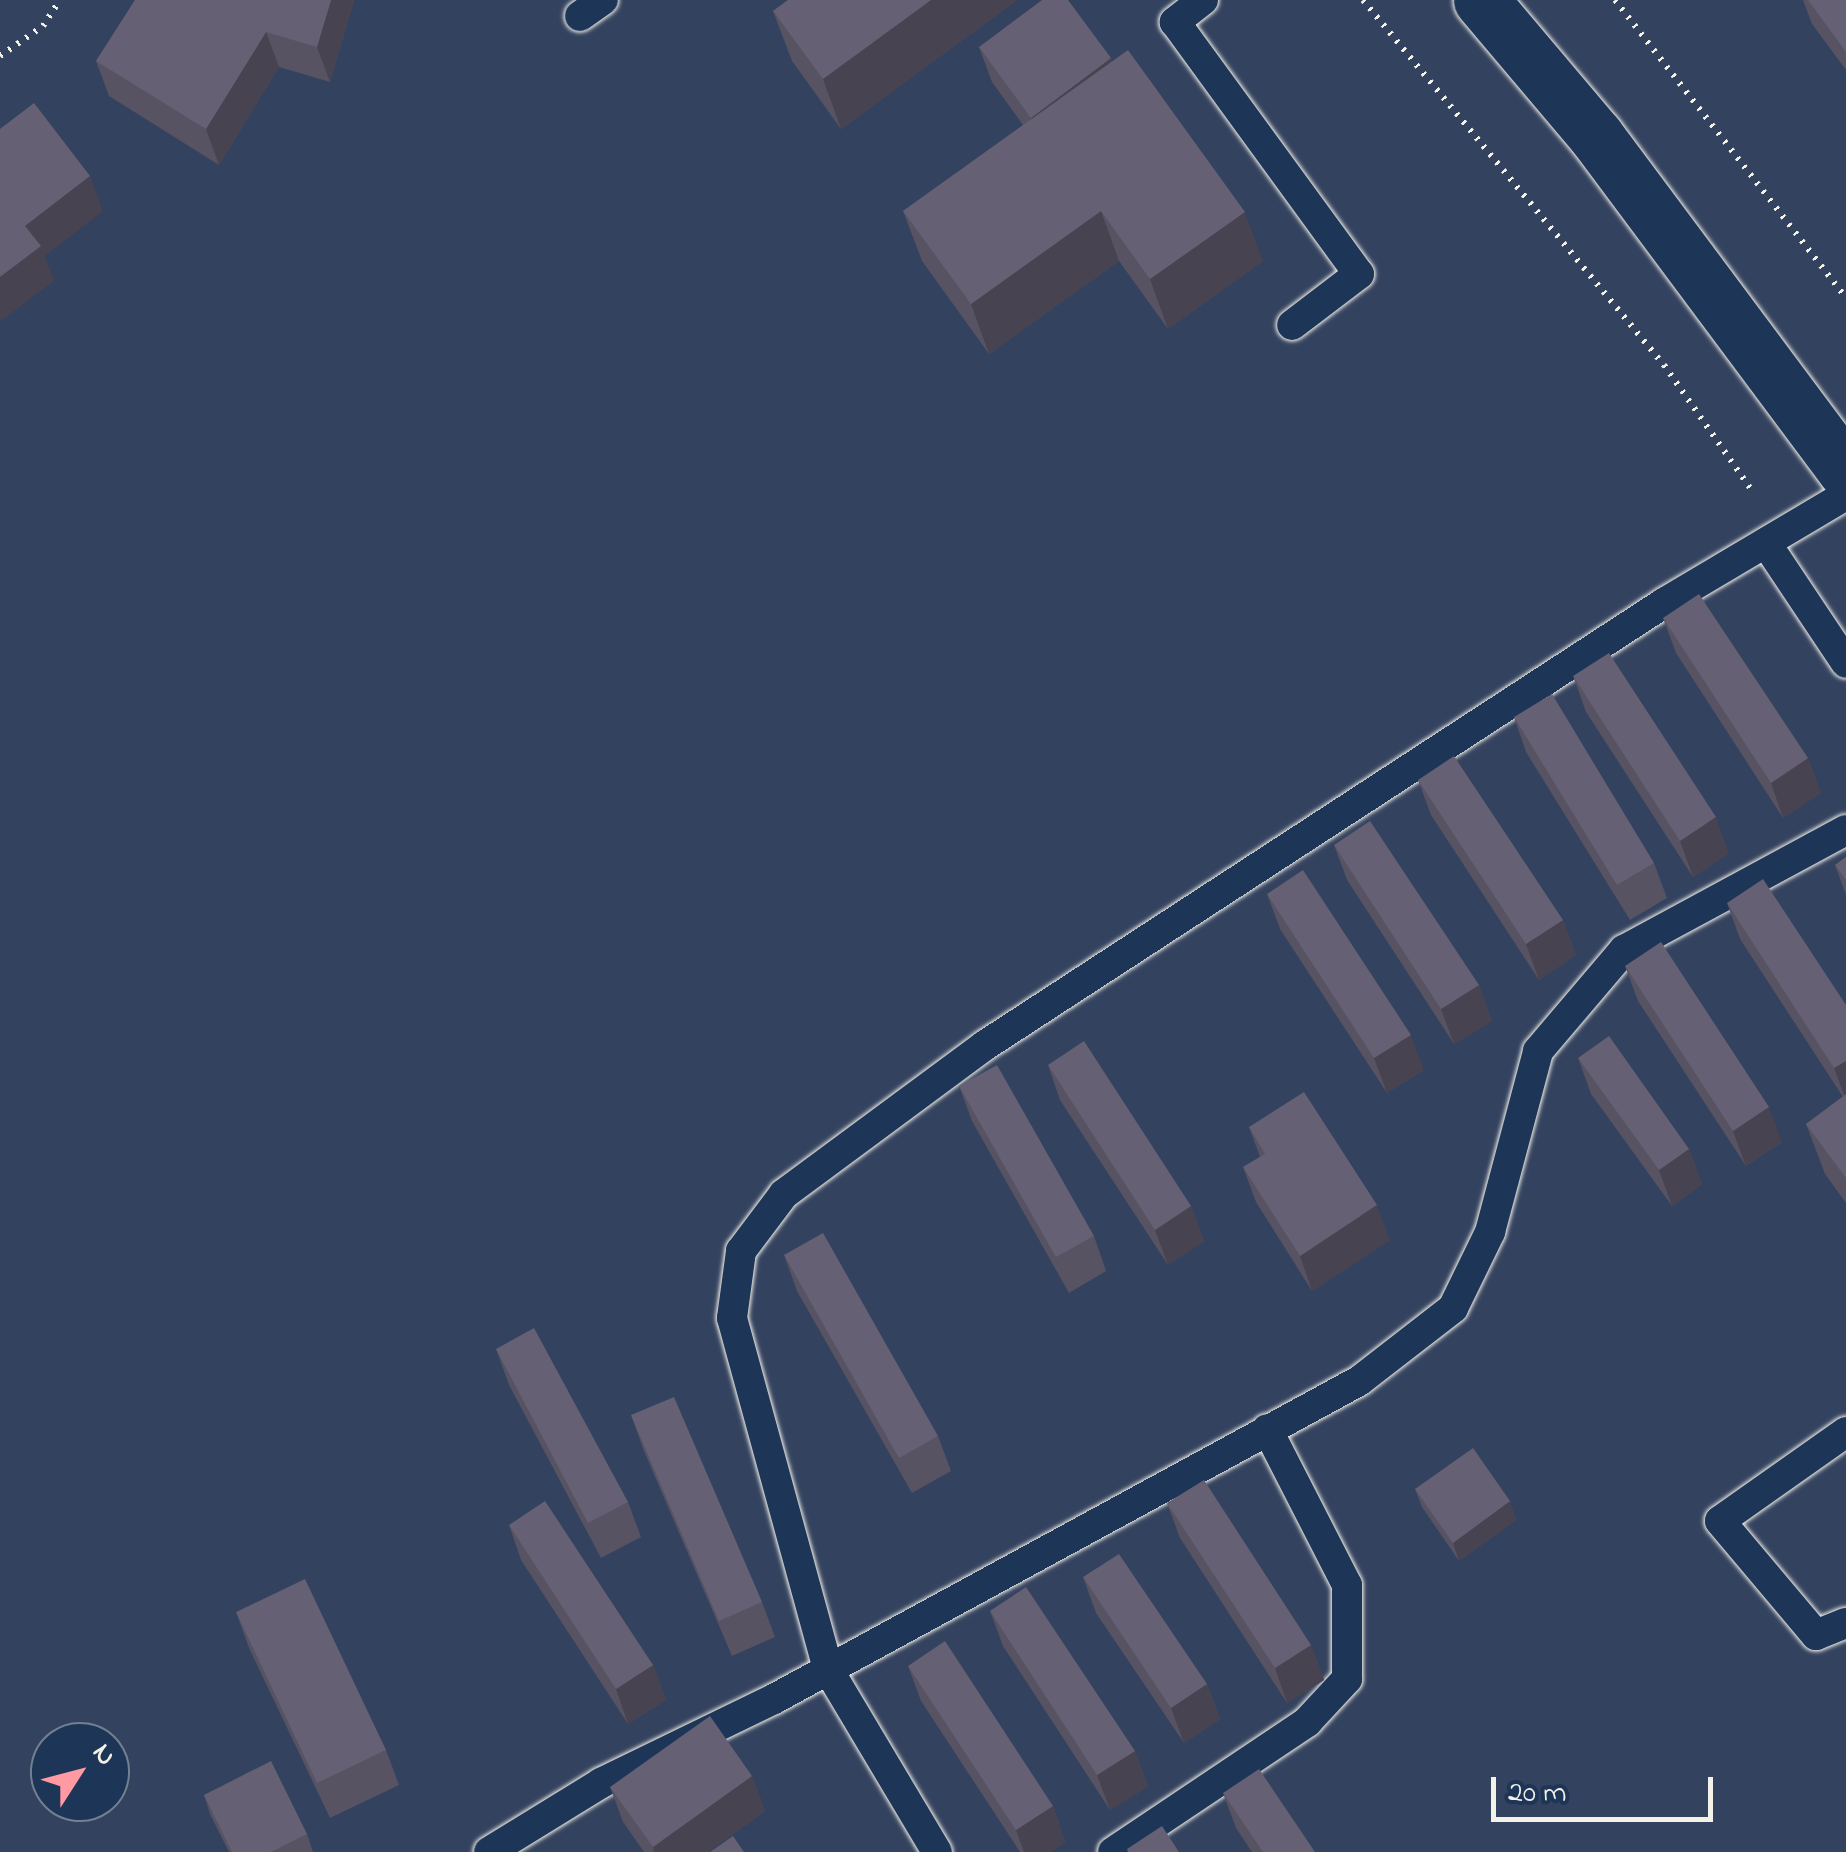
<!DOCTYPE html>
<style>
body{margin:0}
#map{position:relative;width:1846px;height:1852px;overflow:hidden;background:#33425f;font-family:"Indie Flower",sans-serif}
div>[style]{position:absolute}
.path>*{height:6px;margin-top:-3px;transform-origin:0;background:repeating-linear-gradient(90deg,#f4f1e8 0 2.5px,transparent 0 10.5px)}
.roads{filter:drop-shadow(0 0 2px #f4f1e8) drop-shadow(0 0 2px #f4f1e8)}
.lane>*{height:30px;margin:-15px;padding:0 15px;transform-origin:15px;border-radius:15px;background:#1d3557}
.secondary>*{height:55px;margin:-27.5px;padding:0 27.5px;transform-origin:27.5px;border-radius:27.5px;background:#1d3557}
.wall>*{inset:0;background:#575363}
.shaded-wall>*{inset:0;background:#474350}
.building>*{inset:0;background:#656073}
span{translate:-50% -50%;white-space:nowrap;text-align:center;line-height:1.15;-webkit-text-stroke:10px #1d3557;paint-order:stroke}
.north{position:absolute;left:30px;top:1722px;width:100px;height:100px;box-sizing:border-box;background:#1d3557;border:2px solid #738091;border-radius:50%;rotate:54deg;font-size:28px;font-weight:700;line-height:40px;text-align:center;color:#f4f1e8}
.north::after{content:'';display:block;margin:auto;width:35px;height:45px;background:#ff9aa2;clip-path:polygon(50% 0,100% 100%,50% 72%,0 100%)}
.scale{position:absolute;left:1491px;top:1777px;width:222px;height:45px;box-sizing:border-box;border:5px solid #f4f1e8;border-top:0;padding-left:12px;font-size:30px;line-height:35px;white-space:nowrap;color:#f4f1e8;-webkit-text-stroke:8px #1d3557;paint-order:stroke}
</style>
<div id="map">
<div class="path">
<div style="left:1363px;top:0;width:473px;rotate:50.5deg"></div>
<div style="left:1664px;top:365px;width:150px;rotate:55deg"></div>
<div style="left:1615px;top:0;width:377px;rotate:52.2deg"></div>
<div style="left:0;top:56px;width:52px;rotate:-34.9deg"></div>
<div style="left:43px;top:26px;width:31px;rotate:-57deg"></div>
</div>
<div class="roads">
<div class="lane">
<div style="left:1203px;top:0;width:36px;rotate:142deg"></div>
<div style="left:1175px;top:22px;width:312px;rotate:53.9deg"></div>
<div style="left:1359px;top:274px;width:84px;rotate:142.7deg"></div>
<div style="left:580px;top:16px;width:28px;rotate:-35deg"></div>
<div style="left:1766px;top:543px;width:144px;rotate:56.3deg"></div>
<div style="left:1846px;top:1432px;width:154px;rotate:144.8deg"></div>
<div style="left:1720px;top:1521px;width:149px;rotate:49.9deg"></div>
<div style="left:1816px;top:1635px;width:32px;rotate:-22deg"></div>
<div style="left:489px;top:1852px;width:132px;rotate:-31.6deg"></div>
<div style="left:601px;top:1783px;width:192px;rotate:-25.9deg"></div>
<div style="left:774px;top:1699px;width:666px;rotate:-28.53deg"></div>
<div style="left:1359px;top:1381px;width:119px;rotate:-37.8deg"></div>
<div style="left:1453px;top:1308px;width:85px;rotate:-64deg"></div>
<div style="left:1490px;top:1232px;width:187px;rotate:-75.1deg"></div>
<div style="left:1538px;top:1051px;width:133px;rotate:-49.6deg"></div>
<div style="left:1624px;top:950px;width:252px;rotate:-28.4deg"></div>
<div style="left:937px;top:1852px;width:213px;rotate:-120.8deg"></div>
<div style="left:828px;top:1669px;width:364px;rotate:-105.3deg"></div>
<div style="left:732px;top:1318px;width:68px;rotate:-82.3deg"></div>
<div style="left:741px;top:1251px;width:71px;rotate:-53deg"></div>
<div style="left:784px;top:1194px;width:249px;rotate:-36.5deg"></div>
<div style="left:984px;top:1046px;width:812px;rotate:-33.08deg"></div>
<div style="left:1664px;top:603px;width:212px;rotate:-30.7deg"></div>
<div style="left:1113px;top:1852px;width:234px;rotate:-33.8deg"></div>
<div style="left:1307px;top:1722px;width:59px;rotate:-47.1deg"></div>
<div style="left:1347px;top:1679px;width:94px;rotate:-90deg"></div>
<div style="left:1347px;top:1585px;width:175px;rotate:-117.1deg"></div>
</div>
<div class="secondary">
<div style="left:1481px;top:0;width:178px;rotate:49.8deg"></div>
<div style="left:1596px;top:136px;width:418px;rotate:53.3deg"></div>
</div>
</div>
<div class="wall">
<div style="clip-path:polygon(135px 0,354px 0,330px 82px,279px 67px,219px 165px,109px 96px,96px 61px)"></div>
<div style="clip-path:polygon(788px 0,1017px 0,841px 129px,792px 61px,773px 11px)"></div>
<div style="clip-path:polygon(1803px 0,1846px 0,1846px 70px,1812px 24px)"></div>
<div style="clip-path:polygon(979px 47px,1112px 61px,1263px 261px,1168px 329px,1119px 261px,989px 354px,922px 261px,903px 211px,1023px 125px,992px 82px)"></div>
<div style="clip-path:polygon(1663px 618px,1808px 758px,1821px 793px,1783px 818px,1676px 653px)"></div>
<div style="clip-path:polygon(1573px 676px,1729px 853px,1693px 877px,1586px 712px)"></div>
<div style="clip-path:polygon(1514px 717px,1654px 863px,1667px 898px,1630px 920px,1526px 752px)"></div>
<div style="clip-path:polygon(1418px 780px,1563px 920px,1576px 955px,1539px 980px,1431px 815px)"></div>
<div style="clip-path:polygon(1334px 845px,1479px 985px,1492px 1021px,1454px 1044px,1347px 880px)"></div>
<div style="clip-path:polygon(1846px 857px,1846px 895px,1835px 865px)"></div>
<div style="clip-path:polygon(1267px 894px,1424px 1070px,1387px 1093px,1280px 929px)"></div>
<div style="clip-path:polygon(1727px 903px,1846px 1005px,1846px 1203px,1825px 1174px,1806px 1124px,1843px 1097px,1740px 939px)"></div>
<div style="clip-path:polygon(1625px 966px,1782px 1142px,1746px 1166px,1638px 1001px)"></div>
<div style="clip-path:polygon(1578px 1058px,1689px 1149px,1702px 1184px,1672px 1206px,1591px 1094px)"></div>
<div style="clip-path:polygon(1048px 1065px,1191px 1206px,1204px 1241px,1168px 1265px,1060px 1100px)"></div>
<div style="clip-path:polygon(959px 1086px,1094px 1236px,1106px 1271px,1069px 1293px,972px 1121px)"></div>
<div style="clip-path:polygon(1249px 1127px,1390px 1240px,1312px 1291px,1256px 1202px,1243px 1167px,1260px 1157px)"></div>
<div style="clip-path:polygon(784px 1255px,938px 1436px,951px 1471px,912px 1493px,797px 1291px)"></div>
<div style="clip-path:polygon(496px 1349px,628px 1502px,641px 1537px,601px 1558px,509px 1385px)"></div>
<div style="clip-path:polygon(631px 1415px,762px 1602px,775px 1637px,732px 1656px,644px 1451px)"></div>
<div style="clip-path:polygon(1415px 1489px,1510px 1501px,1516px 1520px,1459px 1561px,1422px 1507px)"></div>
<div style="clip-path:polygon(1167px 1503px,1311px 1645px,1324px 1680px,1287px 1703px,1180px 1538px)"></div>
<div style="clip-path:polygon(509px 1525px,653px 1665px,666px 1700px,628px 1724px,521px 1560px)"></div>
<div style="clip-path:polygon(1083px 1577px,1207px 1684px,1220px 1719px,1184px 1743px,1096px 1613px)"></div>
<div style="clip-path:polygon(990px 1611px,1135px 1751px,1148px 1786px,1110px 1810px,1003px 1646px)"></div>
<div style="clip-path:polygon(236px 1612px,386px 1750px,399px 1785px,330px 1818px,249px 1648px)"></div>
<div style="clip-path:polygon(908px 1666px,1053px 1806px,1065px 1842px,1050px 1852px,1020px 1852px,921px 1701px)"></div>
<div style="clip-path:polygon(752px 1776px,765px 1811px,708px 1852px,644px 1852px,623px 1822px,610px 1787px)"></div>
<div style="clip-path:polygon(1223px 1793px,1315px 1852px,1252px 1852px,1236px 1828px)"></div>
<div style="clip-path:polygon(204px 1795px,307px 1834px,313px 1852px,229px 1852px,210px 1814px)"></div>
</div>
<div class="shaded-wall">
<div style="clip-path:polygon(331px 0,354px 0,330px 82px,317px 47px)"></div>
<div style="clip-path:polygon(931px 0,1017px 0,841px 129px,823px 79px)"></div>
<div style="clip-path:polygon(266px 32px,279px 67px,219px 165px,206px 129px)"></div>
<div style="clip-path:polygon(1111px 58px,1124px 93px,1043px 153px,1031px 118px)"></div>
<div style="clip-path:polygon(90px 176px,103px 211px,45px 256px,54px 281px,0 322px,0 277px,25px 226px)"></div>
<div style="clip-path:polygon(1101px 211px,1119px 261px,989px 354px,971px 304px)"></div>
<div style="clip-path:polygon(1245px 212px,1263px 261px,1168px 329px,1150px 279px)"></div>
<div style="clip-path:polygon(1808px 758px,1821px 793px,1783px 818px,1771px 783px)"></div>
<div style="clip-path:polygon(1716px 817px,1729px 853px,1693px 877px,1680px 841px)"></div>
<div style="clip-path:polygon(1563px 920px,1576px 955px,1539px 980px,1526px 944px)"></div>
<div style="clip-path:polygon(1479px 985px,1492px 1021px,1454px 1044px,1441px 1009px)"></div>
<div style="clip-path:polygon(1411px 1035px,1424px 1070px,1387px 1093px,1374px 1058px)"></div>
<div style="clip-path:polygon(1846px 1061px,1846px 1100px,1834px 1068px)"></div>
<div style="clip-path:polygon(1769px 1107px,1782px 1142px,1746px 1166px,1733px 1131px)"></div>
<div style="clip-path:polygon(1689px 1149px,1702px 1184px,1672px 1206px,1659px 1170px)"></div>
<div style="clip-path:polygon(1377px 1205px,1390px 1240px,1312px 1291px,1300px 1256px)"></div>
<div style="clip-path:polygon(1191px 1206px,1204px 1241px,1168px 1265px,1155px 1230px)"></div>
<div style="clip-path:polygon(1510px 1501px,1516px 1520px,1459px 1561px,1453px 1543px)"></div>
<div style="clip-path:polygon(1311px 1645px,1324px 1680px,1287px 1703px,1275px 1668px)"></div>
<div style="clip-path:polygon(653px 1665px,666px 1700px,628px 1724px,616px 1689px)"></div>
<div style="clip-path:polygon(1207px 1684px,1220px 1719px,1184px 1743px,1171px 1708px)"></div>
<div style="clip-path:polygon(1135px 1751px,1148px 1786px,1110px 1810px,1097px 1775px)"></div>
<div style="clip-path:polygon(752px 1776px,765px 1811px,708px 1852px,654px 1852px,653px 1847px)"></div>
<div style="clip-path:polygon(1053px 1806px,1065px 1842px,1050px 1852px,1024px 1852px,1016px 1830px)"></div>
</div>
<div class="building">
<div style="clip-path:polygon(135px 0,331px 0,317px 47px,266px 32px,206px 129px,96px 61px)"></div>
<div style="clip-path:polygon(788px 0,931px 0,823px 79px,773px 11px)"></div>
<div style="clip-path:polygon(1042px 0,1068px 0,1111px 58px,1031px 118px,979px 47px)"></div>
<div style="clip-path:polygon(1808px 0,1846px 0,1846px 52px)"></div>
<div style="clip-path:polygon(1128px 50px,1245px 212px,1150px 279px,1101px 211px,971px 304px,903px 211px)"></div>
<div style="clip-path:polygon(34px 103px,90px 176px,25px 226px,41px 246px,0 277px,0 129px)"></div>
<div style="clip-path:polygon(1699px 594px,1808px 758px,1771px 783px,1663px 618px)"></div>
<div style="clip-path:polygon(1609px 653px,1716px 817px,1680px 841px,1573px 676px)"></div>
<div style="clip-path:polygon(1552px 694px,1654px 863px,1617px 885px,1514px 717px)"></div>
<div style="clip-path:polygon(1454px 756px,1563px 920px,1526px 944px,1418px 780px)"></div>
<div style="clip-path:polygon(1370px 821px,1479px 985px,1441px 1009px,1334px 845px)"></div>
<div style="clip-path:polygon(1846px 857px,1846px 880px,1835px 865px)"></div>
<div style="clip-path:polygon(1303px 870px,1411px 1035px,1374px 1058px,1267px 894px)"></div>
<div style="clip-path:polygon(1763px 879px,1846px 1005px,1846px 1061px,1834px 1068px,1727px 903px)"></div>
<div style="clip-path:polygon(1661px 942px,1769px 1107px,1733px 1131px,1625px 966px)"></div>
<div style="clip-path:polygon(1609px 1036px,1689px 1149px,1659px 1170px,1578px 1058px)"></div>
<div style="clip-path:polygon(1084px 1041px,1191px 1206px,1155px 1230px,1048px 1065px)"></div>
<div style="clip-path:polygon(997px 1065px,1094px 1236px,1056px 1257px,959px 1086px)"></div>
<div style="clip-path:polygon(1304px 1092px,1377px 1205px,1300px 1256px,1243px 1167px,1265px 1154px,1249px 1127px)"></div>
<div style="clip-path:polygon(1846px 1094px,1846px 1178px,1806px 1124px)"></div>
<div style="clip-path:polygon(823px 1233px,938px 1436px,899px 1458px,784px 1255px)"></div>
<div style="clip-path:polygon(534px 1328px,628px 1502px,588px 1523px,496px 1349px)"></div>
<div style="clip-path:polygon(674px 1397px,762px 1602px,719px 1621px,631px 1415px)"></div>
<div style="clip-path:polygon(1473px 1448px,1510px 1501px,1453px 1543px,1415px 1489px)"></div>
<div style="clip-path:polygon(1204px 1480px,1311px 1645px,1275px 1668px,1167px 1503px)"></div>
<div style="clip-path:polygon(545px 1501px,653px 1665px,616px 1689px,509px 1525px)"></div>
<div style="clip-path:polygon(1119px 1554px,1207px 1684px,1171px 1708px,1083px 1577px)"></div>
<div style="clip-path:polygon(305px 1579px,386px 1750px,317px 1783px,236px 1612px)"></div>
<div style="clip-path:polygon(1026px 1587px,1135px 1751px,1097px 1775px,990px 1611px)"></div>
<div style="clip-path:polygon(945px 1641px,1053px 1806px,1016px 1830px,908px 1666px)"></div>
<div style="clip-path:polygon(710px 1716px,752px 1776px,653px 1847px,610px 1787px)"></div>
<div style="clip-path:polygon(271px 1761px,307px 1834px,271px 1852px,232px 1852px,204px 1795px)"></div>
<div style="clip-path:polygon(1259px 1769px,1315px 1852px,1263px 1852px,1223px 1793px)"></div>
<div style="clip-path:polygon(1162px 1826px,1179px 1852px,1128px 1852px,1127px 1849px)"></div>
<div style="clip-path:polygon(733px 1836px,744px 1852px,710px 1852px)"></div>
</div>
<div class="north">N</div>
<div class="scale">20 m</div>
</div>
